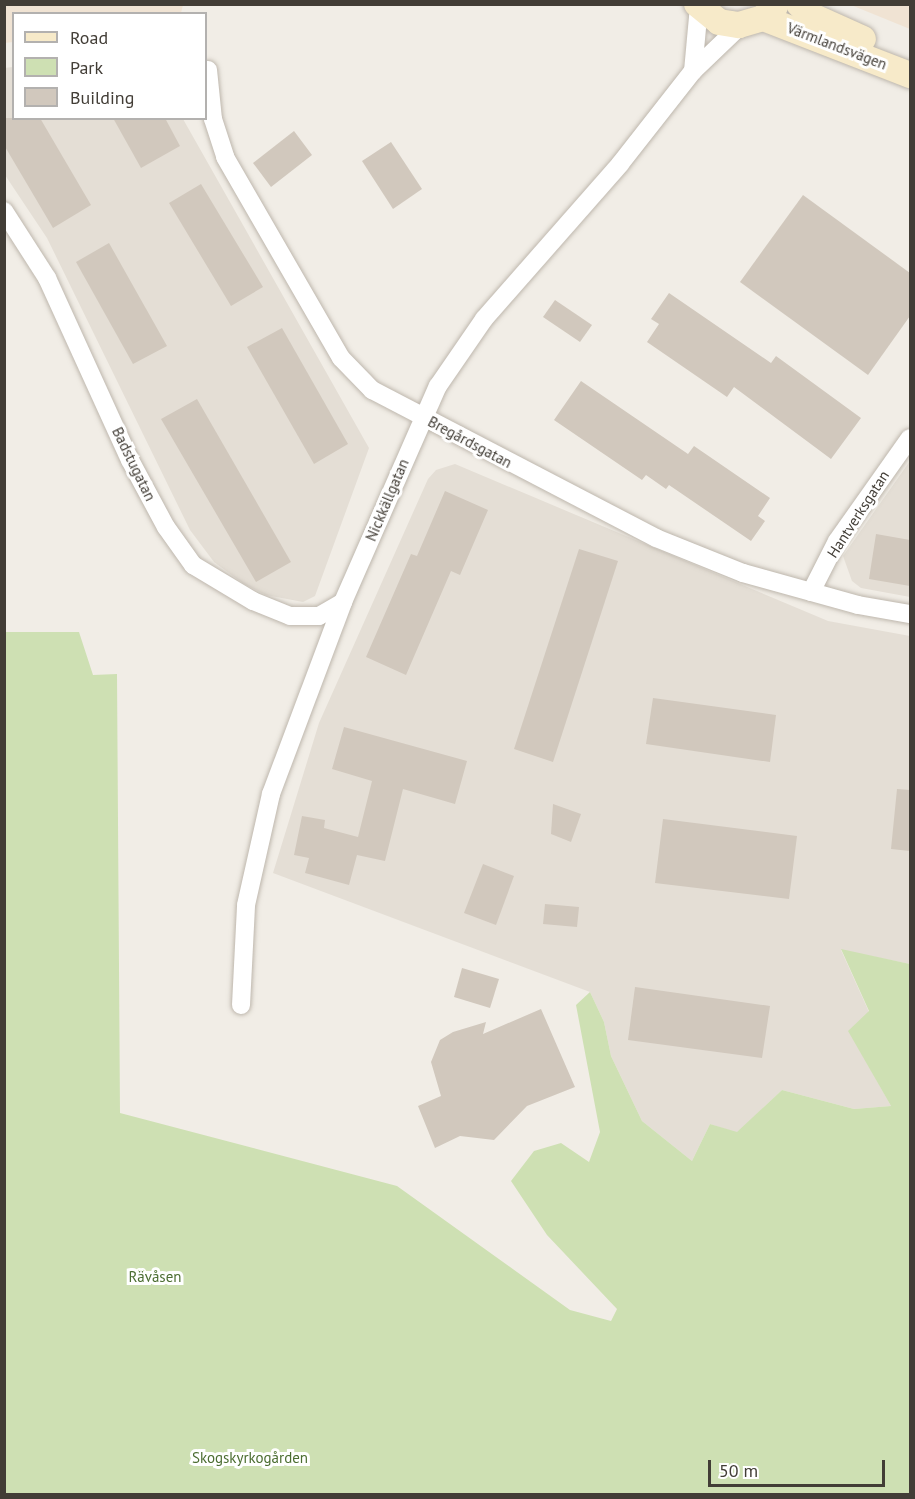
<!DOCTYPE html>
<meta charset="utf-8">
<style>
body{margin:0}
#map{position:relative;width:915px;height:1499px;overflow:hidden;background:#f1ede6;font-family:"PT Sans",sans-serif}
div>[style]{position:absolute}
.residential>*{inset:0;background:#e4ded5}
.commercial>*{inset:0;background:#f0e3d3}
.green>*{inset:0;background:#cee0b3}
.building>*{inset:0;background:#d1c8bd}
.roads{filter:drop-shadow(0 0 2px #beb7ad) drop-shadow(0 0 2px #beb7ad)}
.street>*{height:18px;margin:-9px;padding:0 9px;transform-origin:9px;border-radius:9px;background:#fff}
.secondary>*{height:26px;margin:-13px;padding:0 13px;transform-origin:13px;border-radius:13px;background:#f7eac9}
span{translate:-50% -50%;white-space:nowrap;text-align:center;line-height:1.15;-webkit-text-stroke:6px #fff;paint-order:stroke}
.street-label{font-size:15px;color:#423d36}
.park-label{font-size:15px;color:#4b6d31}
.frame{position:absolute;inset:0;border:6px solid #423d36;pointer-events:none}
.legend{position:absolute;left:12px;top:12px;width:195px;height:108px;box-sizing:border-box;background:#fff;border:2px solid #b3b1af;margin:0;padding:8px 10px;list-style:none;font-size:18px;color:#423d36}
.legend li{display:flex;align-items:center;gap:12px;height:30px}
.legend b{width:30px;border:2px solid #b3b1af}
.scale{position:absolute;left:708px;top:1460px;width:177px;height:27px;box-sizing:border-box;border:3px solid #423d36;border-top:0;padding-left:8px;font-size:18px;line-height:21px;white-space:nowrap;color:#423d36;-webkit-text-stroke:4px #fff;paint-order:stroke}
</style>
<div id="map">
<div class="residential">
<div style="clip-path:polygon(13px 67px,14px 118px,183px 119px,369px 448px,315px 596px,303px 602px,266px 595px,244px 584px,214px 562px,190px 530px,47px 238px,5px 175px,4px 68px)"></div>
<div style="clip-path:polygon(910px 461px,910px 597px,861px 588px,852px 581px,843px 556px)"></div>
<div style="clip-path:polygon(455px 464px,828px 621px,910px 636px,910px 964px,841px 950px,869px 1012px,849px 1031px,891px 1106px,854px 1109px,782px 1090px,737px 1133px,710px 1124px,692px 1161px,642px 1121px,611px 1056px,604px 1022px,590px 992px,273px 873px,319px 723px,428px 479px,436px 470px)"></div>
</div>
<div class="commercial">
<div style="clip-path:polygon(4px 5px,5px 4px,183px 5px,181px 13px,14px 14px,13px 42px,5px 43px)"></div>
<div style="clip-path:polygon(851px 5px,910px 5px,910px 29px)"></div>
</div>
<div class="green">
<div style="clip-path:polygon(4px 632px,79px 632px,93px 675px,117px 674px,120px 1113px,397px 1186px,570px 1310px,611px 1321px,617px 1309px,547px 1235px,511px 1181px,534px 1151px,561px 1143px,589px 1162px,600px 1132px,576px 1005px,590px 992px,604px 1022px,611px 1056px,642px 1121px,692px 1161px,710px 1124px,737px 1132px,782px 1090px,854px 1109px,891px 1106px,848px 1031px,869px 1011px,841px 949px,910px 964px,910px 1494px,5px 1494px)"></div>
</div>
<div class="building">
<div style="clip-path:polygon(4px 118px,40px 118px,91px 205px,53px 228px,4px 145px)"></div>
<div style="clip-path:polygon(113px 118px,165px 118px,180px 146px,141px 168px)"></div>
<div style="clip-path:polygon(294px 131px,312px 155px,271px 187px,253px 163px)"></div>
<div style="clip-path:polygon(391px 142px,422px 189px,393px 209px,362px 161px)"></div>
<div style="clip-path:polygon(201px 184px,263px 287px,231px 306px,169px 203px)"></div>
<div style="clip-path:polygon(803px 195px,910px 273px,910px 316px,868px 375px,740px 282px)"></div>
<div style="clip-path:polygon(109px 243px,167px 346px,133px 364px,76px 262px)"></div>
<div style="clip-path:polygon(669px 293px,771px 363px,776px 356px,861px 418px,831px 459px,734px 387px,727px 397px,647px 342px,659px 324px,651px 319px)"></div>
<div style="clip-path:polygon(555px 300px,592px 325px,580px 342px,543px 317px)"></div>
<div style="clip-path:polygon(282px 328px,348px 444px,314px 464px,247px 347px)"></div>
<div style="clip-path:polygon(581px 381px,688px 454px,694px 446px,770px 498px,758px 516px,765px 521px,751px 541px,669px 485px,666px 489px,646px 475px,642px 480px,554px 420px)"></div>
<div style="clip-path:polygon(197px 399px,291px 562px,256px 582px,161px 419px)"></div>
<div style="clip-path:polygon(445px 491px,488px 510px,460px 575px,451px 571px,406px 675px,366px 657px,411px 554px,417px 556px)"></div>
<div style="clip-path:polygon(876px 534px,910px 540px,910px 586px,869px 579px)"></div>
<div style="clip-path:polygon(579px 549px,618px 561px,553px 762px,514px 749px)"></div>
<div style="clip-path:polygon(653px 698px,776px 715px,770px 762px,646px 744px)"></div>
<div style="clip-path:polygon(344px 727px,467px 761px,455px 804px,403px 789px,385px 861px,357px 855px,349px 885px,305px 873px,309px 858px,294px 855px,302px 816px,325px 820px,324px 828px,358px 837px,372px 781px,332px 769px)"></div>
<div style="clip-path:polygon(897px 789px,910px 790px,910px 851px,891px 849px)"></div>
<div style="clip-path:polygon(553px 804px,581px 814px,571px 842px,551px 834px)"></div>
<div style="clip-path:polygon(663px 819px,797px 836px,789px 899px,655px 883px)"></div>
<div style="clip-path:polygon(483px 864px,514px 876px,496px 925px,464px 913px)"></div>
<div style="clip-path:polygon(545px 904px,579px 907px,577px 927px,543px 924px)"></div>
<div style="clip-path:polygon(462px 968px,499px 979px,490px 1008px,454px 997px)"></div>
<div style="clip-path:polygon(635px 987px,770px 1006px,762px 1058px,628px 1040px)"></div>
<div style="clip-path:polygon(541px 1009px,575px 1087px,527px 1106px,494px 1140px,460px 1136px,435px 1148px,418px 1106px,441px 1096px,431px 1062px,440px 1040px,453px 1032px,486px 1022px,483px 1034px)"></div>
</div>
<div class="roads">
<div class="street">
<div style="left:208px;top:70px;width:49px;rotate:84.2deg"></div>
<div style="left:213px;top:119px;width:40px;rotate:72deg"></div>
<div style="left:225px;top:157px;width:232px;rotate:60deg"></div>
<div style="left:341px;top:358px;width:45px;rotate:45.9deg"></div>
<div style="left:372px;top:390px;width:320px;rotate:27.5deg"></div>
<div style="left:656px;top:538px;width:94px;rotate:21.9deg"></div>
<div style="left:743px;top:573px;width:119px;rotate:15.5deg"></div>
<div style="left:858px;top:605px;width:53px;rotate:9.8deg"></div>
<div style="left:693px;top:71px;width:65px;rotate:-84.7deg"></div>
<div style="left:4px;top:211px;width:80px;rotate:57.3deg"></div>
<div style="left:47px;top:278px;width:200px;rotate:65.5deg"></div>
<div style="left:130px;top:460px;width:76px;rotate:61.8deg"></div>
<div style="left:166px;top:527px;width:47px;rotate:54.6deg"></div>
<div style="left:193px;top:565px;width:70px;rotate:31deg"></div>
<div style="left:253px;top:601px;width:40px;rotate:22deg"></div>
<div style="left:290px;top:616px;width:29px"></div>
<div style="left:319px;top:616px;width:28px;rotate:-30deg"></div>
<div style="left:811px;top:592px;width:57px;rotate:-63deg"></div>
<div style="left:837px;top:541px;width:126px;rotate:-54.7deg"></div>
<div style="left:241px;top:1005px;width:100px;rotate:-87.1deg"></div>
<div style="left:246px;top:905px;width:114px;rotate:-77.3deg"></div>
<div style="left:271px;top:794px;width:205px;rotate:-69.4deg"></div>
<div style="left:343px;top:602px;width:236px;rotate:-66.3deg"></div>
<div style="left:438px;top:386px;width:81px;rotate:-55.5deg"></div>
<div style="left:484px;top:319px;width:206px;rotate:-48.7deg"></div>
<div style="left:620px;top:164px;width:118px;rotate:-51.9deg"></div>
<div style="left:693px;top:71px;width:68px;rotate:-43.8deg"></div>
</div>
<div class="secondary">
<div style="left:697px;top:4px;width:28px;rotate:39deg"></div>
<div style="left:719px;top:22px;width:20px;rotate:9deg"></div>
<div style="left:739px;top:25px;width:25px;rotate:-16deg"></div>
<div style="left:763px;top:18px;width:16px;rotate:-43deg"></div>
<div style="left:799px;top:4px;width:16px;rotate:45deg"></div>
<div style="left:810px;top:15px;width:58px;rotate:24.4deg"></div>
<div style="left:763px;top:18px;width:158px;rotate:21.2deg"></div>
</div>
</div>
<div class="street-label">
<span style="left:837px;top:46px;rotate:21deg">Värmlandsvägen</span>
<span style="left:470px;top:442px;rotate:28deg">Bregårdsgatan</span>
<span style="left:134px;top:464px;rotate:64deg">Badstugatan</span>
<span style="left:387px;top:500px;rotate:-67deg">Nickkällgatan</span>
<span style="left:858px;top:514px;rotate:-57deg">Hantverksgatan</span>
</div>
<div class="park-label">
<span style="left:155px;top:1277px">Rävåsen</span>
<span style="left:250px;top:1458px">Skogskyrkogården</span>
</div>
<div class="frame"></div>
<ul class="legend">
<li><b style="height:8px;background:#f7eac9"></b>Road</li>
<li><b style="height:16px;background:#cee0b3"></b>Park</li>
<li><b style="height:16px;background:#d1c8bd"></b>Building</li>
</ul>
<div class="scale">50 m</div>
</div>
